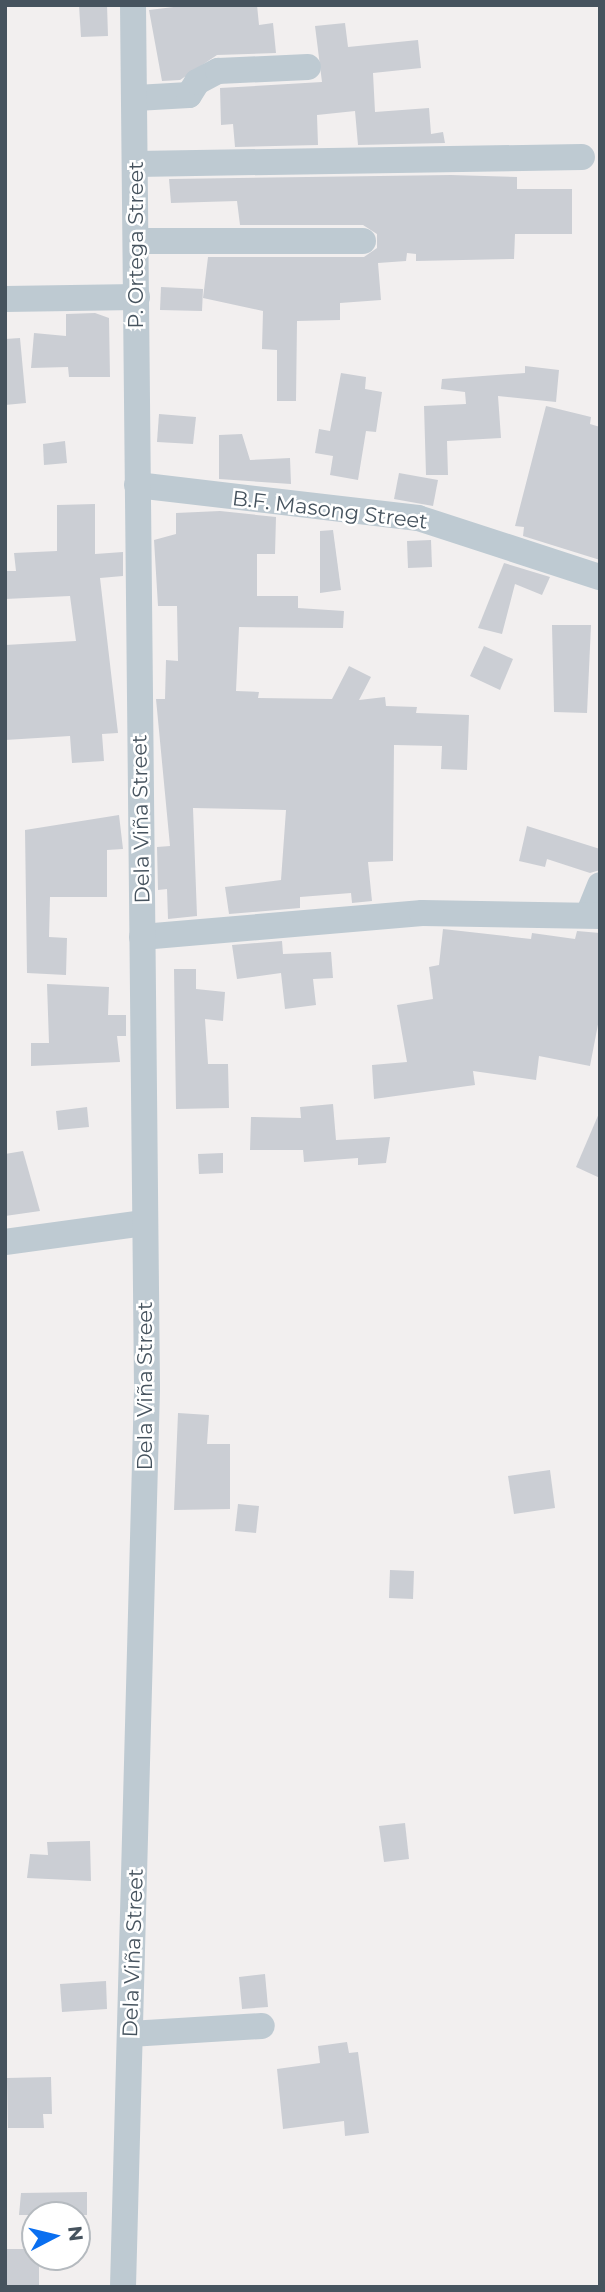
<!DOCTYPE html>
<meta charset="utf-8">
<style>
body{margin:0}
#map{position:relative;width:605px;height:2292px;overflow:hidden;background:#f2efef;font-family:Montserrat,sans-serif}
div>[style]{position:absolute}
.building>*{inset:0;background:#cbced4}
.minor>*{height:26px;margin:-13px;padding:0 13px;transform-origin:13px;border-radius:13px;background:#becad2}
span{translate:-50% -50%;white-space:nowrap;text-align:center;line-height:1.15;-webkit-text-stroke:5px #fff;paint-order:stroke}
.street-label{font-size:21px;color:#46535e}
.frame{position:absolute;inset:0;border:7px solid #46535e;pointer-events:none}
.north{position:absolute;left:21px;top:2201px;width:70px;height:70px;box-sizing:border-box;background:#fff;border:2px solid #b5babf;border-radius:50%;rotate:83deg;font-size:19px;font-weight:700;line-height:28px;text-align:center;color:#46535e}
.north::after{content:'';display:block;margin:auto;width:24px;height:32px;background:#0a6ff0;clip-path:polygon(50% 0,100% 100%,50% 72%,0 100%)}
</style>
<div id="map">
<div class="building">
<div style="clip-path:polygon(79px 5px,107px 5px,108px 36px,81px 37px)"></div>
<div style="clip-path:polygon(190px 5px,257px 5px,259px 25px,273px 23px,276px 53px,217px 55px,180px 80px,162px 81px,149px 10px)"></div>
<div style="clip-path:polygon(345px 23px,348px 47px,418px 40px,421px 68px,373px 73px,375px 112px,429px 108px,431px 134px,443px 132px,445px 143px,358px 145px,355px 111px,317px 115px,318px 145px,235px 147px,233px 124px,221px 125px,220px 88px,322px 82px,315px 26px)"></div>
<div style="clip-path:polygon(451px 175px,517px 177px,517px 189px,572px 189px,572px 234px,515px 234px,514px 259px,416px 261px,416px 254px,407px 253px,406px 261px,378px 263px,381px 300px,340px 303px,340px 320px,297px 321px,296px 401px,277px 401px,277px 350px,262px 349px,263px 311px,203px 298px,208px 257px,364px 257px,377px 248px,377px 234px,363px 225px,240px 225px,237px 201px,171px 203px,169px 179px)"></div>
<div style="clip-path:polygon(161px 287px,203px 289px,202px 311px,160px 310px)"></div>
<div style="clip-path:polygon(95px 313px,109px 318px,110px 377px,69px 377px,68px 367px,31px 368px,34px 333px,66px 336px,66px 314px)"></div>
<div style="clip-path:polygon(20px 338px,26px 403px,5px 405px,5px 339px)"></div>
<div style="clip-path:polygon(525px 366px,559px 370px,556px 402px,498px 396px,501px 438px,447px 441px,448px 475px,426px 475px,424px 406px,466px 404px,465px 392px,441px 389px,442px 379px,525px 373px)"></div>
<div style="clip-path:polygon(341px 373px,366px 377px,365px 389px,382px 392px,376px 432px,366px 431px,358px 480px,330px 475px,333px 456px,315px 453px,319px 429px,330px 431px)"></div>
<div style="clip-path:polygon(546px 406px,591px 417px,590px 424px,600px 427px,600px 560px,523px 536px,524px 527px,515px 526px)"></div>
<div style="clip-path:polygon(159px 414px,196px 417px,193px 444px,157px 442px)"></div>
<div style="clip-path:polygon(242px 434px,250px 460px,290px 458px,291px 484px,219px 479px,219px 435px)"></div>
<div style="clip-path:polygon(65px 441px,67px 463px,44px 465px,43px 444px)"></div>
<div style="clip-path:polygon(399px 473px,438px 480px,433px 506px,394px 499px)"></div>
<div style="clip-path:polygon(95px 504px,95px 554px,123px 552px,123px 576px,100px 578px,118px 733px,102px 734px,104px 761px,72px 763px,70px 736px,5px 740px,5px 645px,76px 641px,70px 596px,5px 599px,5px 571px,16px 571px,14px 553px,57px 551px,57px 505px)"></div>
<div style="clip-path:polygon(220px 511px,276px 517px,275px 554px,257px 554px,257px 596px,298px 596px,298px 608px,344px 611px,343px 628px,239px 627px,236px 691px,259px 692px,258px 698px,332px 699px,349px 666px,371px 677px,359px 700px,385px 697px,386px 706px,417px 707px,416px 713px,469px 715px,467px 770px,441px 769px,442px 746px,394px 745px,393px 861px,368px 862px,372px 901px,352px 903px,351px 893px,300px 897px,300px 908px,229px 914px,225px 887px,281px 880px,286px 810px,193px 808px,197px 916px,168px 919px,167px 889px,158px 890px,157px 847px,170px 846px,156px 699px,165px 699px,166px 660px,178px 661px,177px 606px,158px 606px,154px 540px,176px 534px,176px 513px)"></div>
<div style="clip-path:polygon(333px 530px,341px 590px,320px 593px,320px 531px)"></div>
<div style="clip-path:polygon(431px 540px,432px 567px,408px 568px,407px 541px)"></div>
<div style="clip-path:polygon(504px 563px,550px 577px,542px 595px,515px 584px,502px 634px,478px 628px)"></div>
<div style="clip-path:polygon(552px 625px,591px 625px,587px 713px,554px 712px)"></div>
<div style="clip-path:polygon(484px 646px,513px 659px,500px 690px,470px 676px)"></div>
<div style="clip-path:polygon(119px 815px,123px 849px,107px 850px,107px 897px,50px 897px,49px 937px,67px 938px,66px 975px,27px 973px,25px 830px)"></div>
<div style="clip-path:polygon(527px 826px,600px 849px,600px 870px,590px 873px,547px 859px,545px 867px,519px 861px)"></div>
<div style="clip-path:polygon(443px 929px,531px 939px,532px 933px,575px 939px,577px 931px,600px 933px,600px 1014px,590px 1066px,539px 1056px,536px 1080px,473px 1071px,475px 1085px,374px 1099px,372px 1065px,407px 1062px,397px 1005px,433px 999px,429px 967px,439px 965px)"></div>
<div style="clip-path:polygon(282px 941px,283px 954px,331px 952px,333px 978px,313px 979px,316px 1005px,285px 1009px,281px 973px,237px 979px,232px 945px)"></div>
<div style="clip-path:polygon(174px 969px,196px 969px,196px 989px,225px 992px,223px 1021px,205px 1019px,208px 1064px,228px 1064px,229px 1108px,176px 1109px)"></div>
<div style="clip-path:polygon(47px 984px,109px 987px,108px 1015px,126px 1015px,126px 1036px,117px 1036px,120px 1062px,31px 1066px,31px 1043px,49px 1043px)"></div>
<div style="clip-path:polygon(333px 1104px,336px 1140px,390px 1137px,386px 1163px,358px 1165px,358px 1158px,304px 1162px,303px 1150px,250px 1150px,251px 1117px,301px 1118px,300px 1107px)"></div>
<div style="clip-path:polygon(87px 1107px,89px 1127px,58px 1130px,56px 1111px)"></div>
<div style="clip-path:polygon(600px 1111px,600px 1178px,576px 1167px)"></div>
<div style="clip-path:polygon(23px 1151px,40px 1211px,5px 1216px,5px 1154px)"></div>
<div style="clip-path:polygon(223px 1153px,223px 1173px,199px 1174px,198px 1154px)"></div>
<div style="clip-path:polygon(178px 1413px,209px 1415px,207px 1444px,230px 1444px,230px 1509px,174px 1510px)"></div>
<div style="clip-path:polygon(550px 1470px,555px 1508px,514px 1514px,508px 1476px)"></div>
<div style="clip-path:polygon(238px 1504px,259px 1506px,256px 1533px,235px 1531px)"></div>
<div style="clip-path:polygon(390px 1570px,414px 1571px,413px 1599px,389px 1598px)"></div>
<div style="clip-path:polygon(405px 1823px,409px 1859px,384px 1862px,379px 1826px)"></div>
<div style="clip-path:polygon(90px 1841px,91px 1881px,27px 1878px,30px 1854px,48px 1855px,47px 1842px)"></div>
<div style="clip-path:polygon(265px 1974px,268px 2007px,242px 2009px,239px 1977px)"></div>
<div style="clip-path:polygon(106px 1981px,107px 2009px,62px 2012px,60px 1984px)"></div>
<div style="clip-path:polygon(347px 2042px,349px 2053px,358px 2052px,369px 2133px,345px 2136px,344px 2121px,283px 2129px,277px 2069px,320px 2063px,318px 2046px)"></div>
<div style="clip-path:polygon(51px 2077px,52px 2114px,43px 2114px,44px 2128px,8px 2128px,7px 2078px)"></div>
<div style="clip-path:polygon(87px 2192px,87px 2215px,19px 2215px,21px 2193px)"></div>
<div style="clip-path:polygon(5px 2249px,29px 2249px,29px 2259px,39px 2259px,39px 2285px,5px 2286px)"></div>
</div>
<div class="minor">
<div style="left:136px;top:98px;width:53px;rotate:-3.2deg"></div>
<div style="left:189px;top:95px;width:15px;rotate:-58deg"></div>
<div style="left:197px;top:82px;width:24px;rotate:-28deg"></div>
<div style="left:218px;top:71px;width:90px;rotate:-2.5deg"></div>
<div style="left:136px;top:164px;width:446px;rotate:-0.9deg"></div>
<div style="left:136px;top:241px;width:227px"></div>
<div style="left:5px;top:299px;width:132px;rotate:-0.9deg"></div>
<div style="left:137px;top:485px;width:283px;rotate:6.7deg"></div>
<div style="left:418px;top:518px;width:191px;rotate:18deg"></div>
<div style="left:588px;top:915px;width:32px;rotate:-68deg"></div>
<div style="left:142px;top:937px;width:281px;rotate:-4.9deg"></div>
<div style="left:422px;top:913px;width:178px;rotate:1deg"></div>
<div style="left:5px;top:1242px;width:140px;rotate:-7.8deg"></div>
<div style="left:130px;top:2034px;width:132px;rotate:-3.5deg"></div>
<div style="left:123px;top:2287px;width:899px;rotate:-88.47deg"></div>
<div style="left:147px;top:1388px;width:1383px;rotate:-90.58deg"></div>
</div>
<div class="street-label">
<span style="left:136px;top:245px;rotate:-90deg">P. Ortega Street</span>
<span style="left:330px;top:510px;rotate:7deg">B.F. Masong Street</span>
<span style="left:141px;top:819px;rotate:-91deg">Dela Viña Street</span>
<span style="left:145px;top:1386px;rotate:-90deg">Dela Viña Street</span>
<span style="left:133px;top:1953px;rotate:-88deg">Dela Viña Street</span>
</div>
<div class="frame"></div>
<div class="north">N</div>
</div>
